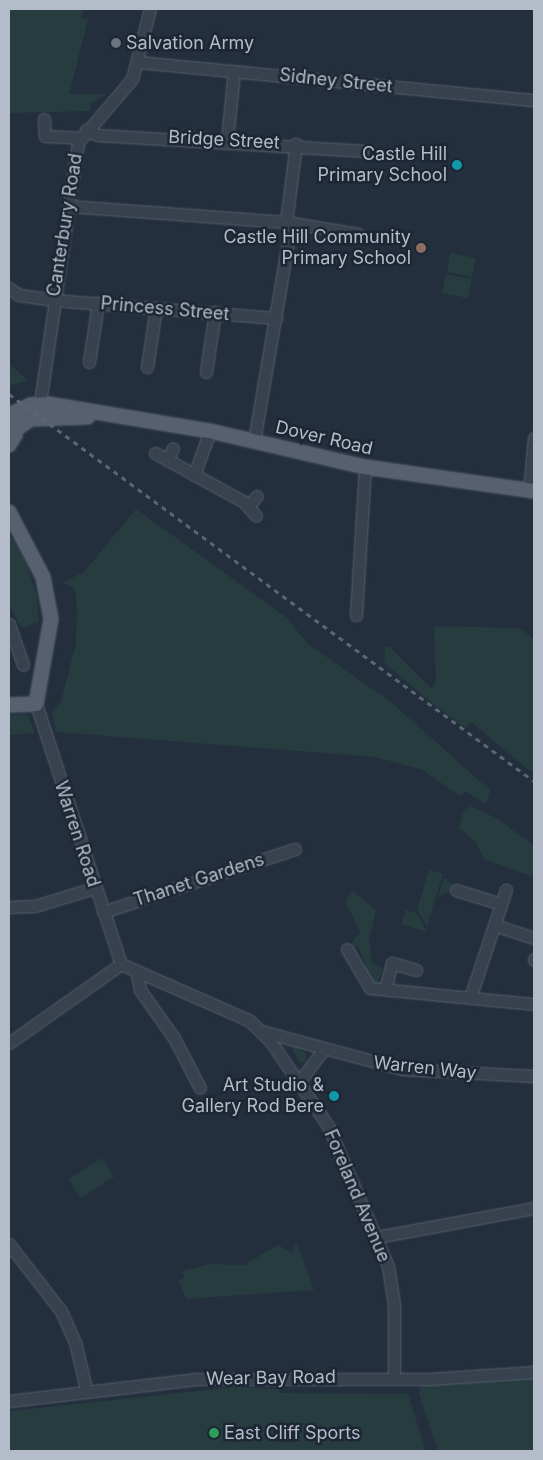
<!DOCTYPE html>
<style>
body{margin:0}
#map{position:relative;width:543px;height:1460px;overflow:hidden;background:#242f3e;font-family:Inter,sans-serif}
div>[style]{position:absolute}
.green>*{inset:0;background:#263c3f}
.roads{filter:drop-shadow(0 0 1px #565f6c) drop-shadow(0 0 1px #565f6c)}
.minor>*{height:11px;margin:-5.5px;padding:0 5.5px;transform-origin:5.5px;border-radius:5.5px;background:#38414e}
.major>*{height:14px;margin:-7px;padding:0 7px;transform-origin:7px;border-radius:7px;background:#56606e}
.rail>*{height:3px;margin-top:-1.5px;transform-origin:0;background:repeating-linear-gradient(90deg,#5a6575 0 5px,transparent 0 10px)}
.dots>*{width:14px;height:14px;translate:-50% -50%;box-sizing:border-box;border:2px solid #1d2633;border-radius:50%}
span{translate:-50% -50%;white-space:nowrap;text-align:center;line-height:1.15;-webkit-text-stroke:5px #1d2633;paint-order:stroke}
.poi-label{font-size:18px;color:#b4bcc9}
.left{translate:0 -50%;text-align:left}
.right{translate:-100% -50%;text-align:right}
.street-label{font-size:18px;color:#b4bcc9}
.frame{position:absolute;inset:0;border:10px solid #b4bcc9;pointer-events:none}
</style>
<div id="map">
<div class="green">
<div style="clip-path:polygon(9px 9px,83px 9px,81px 18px,88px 20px,69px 94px,107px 94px,91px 103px,90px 111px,9px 113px)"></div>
<div style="clip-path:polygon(450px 253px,476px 258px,472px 277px,447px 272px)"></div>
<div style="clip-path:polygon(446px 274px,472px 279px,468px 298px,442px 293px)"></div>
<div style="clip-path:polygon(9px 364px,28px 380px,9px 386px)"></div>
<div style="clip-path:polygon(136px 509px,287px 618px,307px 643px,392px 703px,490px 790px,486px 804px,465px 791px,461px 797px,423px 770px,375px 757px,56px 732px,52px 712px,61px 702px,76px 643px,77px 612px,75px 589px,63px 582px,84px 572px)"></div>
<div style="clip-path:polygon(9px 532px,27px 565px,37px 597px,39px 622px,22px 628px,9px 605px)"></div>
<div style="clip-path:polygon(434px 626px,520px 628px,534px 639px,534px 774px,471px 722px,465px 728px,432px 703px,384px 662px,385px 647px,390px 647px,431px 688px,436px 683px)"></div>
<div style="clip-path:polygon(9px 714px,28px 715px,35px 733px,9px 735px)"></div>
<div style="clip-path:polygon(471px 806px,498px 819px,534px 846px,534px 877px,484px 859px,476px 842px,459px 828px,463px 813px)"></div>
<div style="clip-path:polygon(429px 870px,443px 874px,427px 926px,417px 910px)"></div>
<div style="clip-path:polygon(444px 878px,453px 885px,451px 891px,438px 897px)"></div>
<div style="clip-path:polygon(352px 891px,376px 910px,369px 939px,372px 963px,383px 969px,376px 986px,372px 986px,362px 968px,366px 965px,358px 947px,350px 946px,360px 932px,345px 901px)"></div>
<div style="clip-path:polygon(406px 910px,416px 913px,427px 932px,401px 924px)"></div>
<div style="clip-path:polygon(290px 1045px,306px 1053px,306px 1062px,300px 1063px)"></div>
<div style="clip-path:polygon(102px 1158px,114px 1177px,80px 1198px,69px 1179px)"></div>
<div style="clip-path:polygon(296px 1241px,314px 1290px,186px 1299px,178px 1280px,184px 1278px,182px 1271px,211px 1264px,244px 1265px,278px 1245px,292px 1253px)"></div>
<div style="clip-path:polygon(534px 1376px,534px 1451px,438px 1451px,419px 1394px,422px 1383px)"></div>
<div style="clip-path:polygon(235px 1387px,278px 1389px,281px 1393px,408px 1394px,426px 1451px,9px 1451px,9px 1411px)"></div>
</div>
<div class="roads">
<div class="minor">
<div style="left:138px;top:62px;width:398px;rotate:5.5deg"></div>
<div style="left:44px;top:119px;width:17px;rotate:87deg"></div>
<div style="left:45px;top:136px;width:35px;rotate:3deg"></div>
<div style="left:86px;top:130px;width:12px;rotate:24deg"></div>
<div style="left:97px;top:135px;width:266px;rotate:3.4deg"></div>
<div style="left:227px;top:140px;width:69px;rotate:-84.2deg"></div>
<div style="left:68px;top:206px;width:219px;rotate:4.2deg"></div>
<div style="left:286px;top:222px;width:73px;rotate:9.5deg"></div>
<div style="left:286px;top:222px;width:79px;rotate:-82.7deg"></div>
<div style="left:9px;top:288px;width:12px;rotate:35deg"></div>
<div style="left:19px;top:295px;width:34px;rotate:8deg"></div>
<div style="left:53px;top:300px;width:224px;rotate:4.6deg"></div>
<div style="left:89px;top:362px;width:60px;rotate:-81.3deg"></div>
<div style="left:147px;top:367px;width:60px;rotate:-81.3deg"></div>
<div style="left:206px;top:372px;width:61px;rotate:-81.5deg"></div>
<div style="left:40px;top:403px;width:264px;rotate:-81.7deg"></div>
<div style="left:78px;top:142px;width:83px;rotate:-49.4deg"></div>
<div style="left:132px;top:79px;width:72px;rotate:-75.6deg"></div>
<div style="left:254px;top:441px;width:220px;rotate:-80.3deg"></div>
<div style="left:155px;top:453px;width:102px;rotate:28.8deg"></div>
<div style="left:244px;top:502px;width:18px;rotate:49deg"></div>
<div style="left:167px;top:460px;width:13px;rotate:-63deg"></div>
<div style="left:194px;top:475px;width:47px;rotate:-70deg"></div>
<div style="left:529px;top:491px;width:53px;rotate:-84.6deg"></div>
<div style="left:248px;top:506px;width:13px;rotate:-48deg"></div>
<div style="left:356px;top:615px;width:148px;rotate:-86.5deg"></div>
<div style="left:9px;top:624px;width:43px;rotate:71.1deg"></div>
<div style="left:36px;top:704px;width:274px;rotate:71.9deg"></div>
<div style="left:121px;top:964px;width:141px;rotate:23.8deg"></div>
<div style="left:250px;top:1021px;width:30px;rotate:45deg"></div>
<div style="left:271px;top:1042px;width:102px;rotate:55.8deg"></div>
<div style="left:328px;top:1126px;width:152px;rotate:66.8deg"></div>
<div style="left:388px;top:1266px;width:39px;rotate:81deg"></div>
<div style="left:394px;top:1305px;width:73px;rotate:90deg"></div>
<div style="left:456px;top:890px;width:47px;rotate:17.3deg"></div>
<div style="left:9px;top:907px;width:26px;rotate:-2deg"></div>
<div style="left:35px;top:906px;width:62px;rotate:-17deg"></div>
<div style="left:103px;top:912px;width:202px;rotate:-18.2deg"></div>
<div style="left:494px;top:925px;width:42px;rotate:18deg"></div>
<div style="left:347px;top:949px;width:45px;rotate:59.5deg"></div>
<div style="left:370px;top:988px;width:165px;rotate:5.6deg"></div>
<div style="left:534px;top:960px;width:1px;rotate:-90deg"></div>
<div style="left:137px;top:974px;width:16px;rotate:79deg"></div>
<div style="left:140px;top:990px;width:59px;rotate:54.7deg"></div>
<div style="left:174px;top:1038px;width:56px;rotate:62.5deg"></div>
<div style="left:385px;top:989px;width:27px;rotate:-75deg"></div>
<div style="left:392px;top:963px;width:25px;rotate:16deg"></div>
<div style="left:470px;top:998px;width:114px;rotate:-71.6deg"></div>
<div style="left:261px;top:1031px;width:146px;rotate:15.1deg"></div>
<div style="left:402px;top:1069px;width:132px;rotate:3deg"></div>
<div style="left:9px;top:1043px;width:137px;rotate:-35.2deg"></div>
<div style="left:299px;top:1082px;width:40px;rotate:-53deg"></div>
<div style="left:377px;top:1237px;width:160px;rotate:-10.5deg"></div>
<div style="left:9px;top:1244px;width:85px;rotate:52.2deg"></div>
<div style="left:61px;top:1311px;width:34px;rotate:66deg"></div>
<div style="left:75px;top:1342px;width:48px;rotate:76.8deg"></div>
<div style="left:9px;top:1401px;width:189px;rotate:-6.7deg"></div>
<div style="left:197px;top:1379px;width:232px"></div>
<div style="left:429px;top:1379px;width:105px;rotate:-3.8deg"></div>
</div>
<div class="major">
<div style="left:9px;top:415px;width:23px;rotate:-25deg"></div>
<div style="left:30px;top:405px;width:18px;rotate:-3deg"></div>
<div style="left:48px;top:404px;width:164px;rotate:9.5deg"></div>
<div style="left:210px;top:431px;width:159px;rotate:13.1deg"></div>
<div style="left:365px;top:467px;width:171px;rotate:8.1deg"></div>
<div style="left:15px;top:430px;width:19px;rotate:-35deg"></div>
<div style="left:31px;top:419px;width:57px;rotate:-2deg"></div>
<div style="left:9px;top:445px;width:12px;rotate:-59deg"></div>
<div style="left:15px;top:435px;width:12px;rotate:-110deg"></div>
<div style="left:9px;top:512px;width:73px;rotate:62.4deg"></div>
<div style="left:43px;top:577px;width:43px;rotate:79.2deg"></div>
<div style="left:51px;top:619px;width:86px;rotate:100deg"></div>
<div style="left:36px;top:704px;width:27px;rotate:178deg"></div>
</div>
</div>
<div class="rail">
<div style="left:9px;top:394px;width:652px;rotate:36.4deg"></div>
</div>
<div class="dots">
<div style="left:116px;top:43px;background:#6b7280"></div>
<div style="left:457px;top:165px;background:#0f9aa8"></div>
<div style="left:421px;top:248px;background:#8d6e63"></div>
<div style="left:334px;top:1096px;background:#0f9aa8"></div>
<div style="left:214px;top:1433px;background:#2e9e5b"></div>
</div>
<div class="poi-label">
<span class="left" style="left:126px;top:43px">Salvation Army</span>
<span class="right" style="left:447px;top:165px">Castle Hill<br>Primary School</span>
<span class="right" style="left:411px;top:248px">Castle Hill Community<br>Primary School</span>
<span class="right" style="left:324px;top:1096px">Art Studio &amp;<br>Gallery Rod Bere</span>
<span class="left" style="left:224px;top:1433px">East Cliff Sports</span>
</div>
<div class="street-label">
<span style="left:336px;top:81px;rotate:6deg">Sidney Street</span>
<span style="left:224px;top:140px;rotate:3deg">Bridge Street</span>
<span style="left:65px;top:225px;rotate:-81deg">Canterbury Road</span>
<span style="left:165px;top:309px;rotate:5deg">Princess Street</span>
<span style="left:324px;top:438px;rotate:13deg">Dover Road</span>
<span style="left:77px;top:834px;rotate:72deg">Warren Road</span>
<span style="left:199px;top:880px;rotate:-18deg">Thanet Gardens</span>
<span style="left:425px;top:1068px;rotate:6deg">Warren Way</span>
<span style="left:357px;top:1196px;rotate:67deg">Foreland Avenue</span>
<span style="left:271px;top:1378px;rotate:-1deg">Wear Bay Road</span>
</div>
<div class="frame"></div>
</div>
